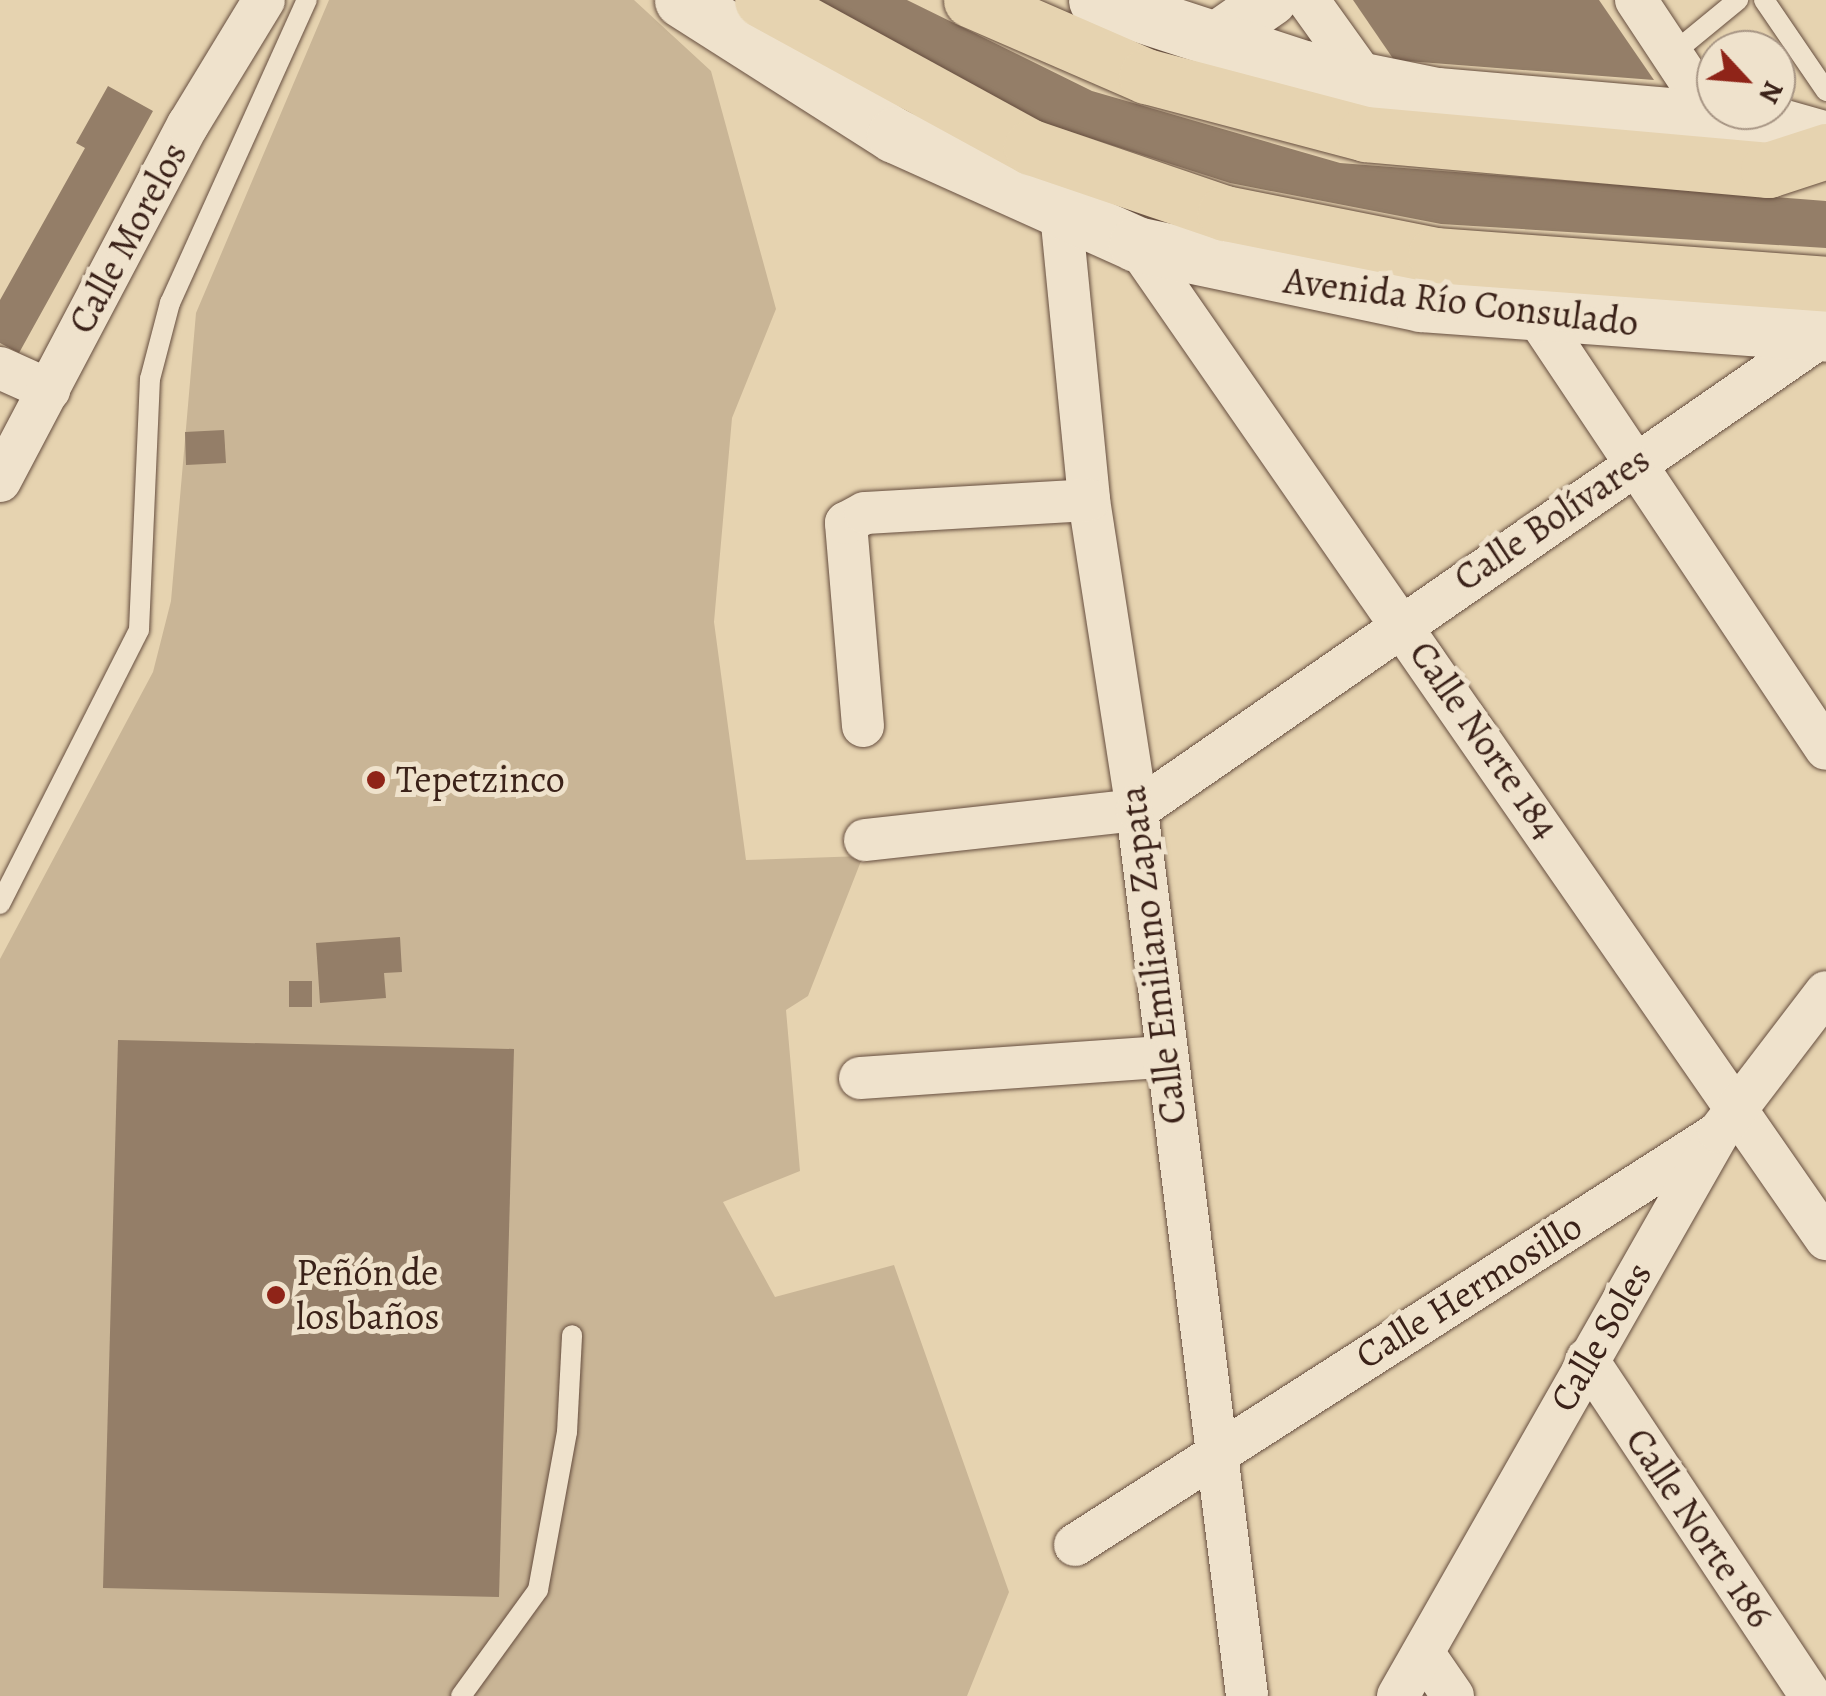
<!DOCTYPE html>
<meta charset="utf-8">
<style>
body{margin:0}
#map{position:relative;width:1826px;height:1696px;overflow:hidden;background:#e6d3b0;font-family:Alegreya,serif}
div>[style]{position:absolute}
.green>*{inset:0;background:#c9b596}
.building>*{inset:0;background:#947e68}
.roads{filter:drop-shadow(0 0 2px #664e3f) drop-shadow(0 0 2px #664e3f)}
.service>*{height:20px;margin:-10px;padding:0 10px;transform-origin:10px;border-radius:10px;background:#efe2cc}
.minor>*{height:42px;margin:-21px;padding:0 21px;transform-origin:21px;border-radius:21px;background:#efe2cc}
.tertiary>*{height:52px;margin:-26px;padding:0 26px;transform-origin:26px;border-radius:26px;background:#efe2cc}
.secondary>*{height:55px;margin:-27.5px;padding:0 27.5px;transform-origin:27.5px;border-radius:27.5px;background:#efe2cc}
.motorway>*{height:55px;margin:-27.5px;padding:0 27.5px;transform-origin:27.5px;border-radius:27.5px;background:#e6d3b0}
.dots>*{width:28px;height:28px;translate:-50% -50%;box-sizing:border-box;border:5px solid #efe2cc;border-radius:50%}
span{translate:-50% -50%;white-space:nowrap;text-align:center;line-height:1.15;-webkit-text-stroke:10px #efe2cc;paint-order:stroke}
.street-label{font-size:38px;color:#3b2219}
.poi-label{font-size:38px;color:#3b2219}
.left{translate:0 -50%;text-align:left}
.north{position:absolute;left:1696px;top:30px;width:100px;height:100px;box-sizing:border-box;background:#efe2cc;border:2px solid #a79584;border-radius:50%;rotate:116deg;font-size:28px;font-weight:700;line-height:40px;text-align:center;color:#3b2219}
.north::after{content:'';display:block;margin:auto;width:35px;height:45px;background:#8f2418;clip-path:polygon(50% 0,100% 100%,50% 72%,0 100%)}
</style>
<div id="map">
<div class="green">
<div style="clip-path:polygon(329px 0,634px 0,711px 71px,776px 309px,732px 418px,714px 622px,746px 860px,863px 856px,808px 996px,786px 1010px,800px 1171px,723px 1202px,775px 1297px,894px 1265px,1009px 1592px,967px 1696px,0 1696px,0 959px,153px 672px,171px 601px,196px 313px)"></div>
</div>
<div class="building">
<div style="clip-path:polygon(811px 0,907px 0,1092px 91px,1340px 163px,1826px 201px,1826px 248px,1441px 224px,1230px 183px,1021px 116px)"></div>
<div style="clip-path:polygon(1353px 0,1599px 0,1654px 80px,1394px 60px)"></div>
<div style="clip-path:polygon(108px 86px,153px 111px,19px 353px,0 343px,0 300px,85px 148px,76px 143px)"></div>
<div style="clip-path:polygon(224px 430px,226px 463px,186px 465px,185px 432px)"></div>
<div style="clip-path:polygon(400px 937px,402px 972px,384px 973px,386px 998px,320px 1003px,316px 943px)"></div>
<div style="clip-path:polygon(289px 981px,312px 981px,312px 1007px,289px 1007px)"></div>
<div style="clip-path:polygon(118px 1040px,514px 1049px,499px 1597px,103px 1588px)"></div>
</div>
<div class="roads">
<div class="service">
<div style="left:1764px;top:0;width:110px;rotate:55.7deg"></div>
<div style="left:1671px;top:55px;width:87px;rotate:-39.4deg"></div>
<div style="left:0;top:904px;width:307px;rotate:-63.1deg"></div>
<div style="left:139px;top:630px;width:251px;rotate:-87.5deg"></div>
<div style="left:150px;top:379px;width:79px;rotate:-75.3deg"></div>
<div style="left:170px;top:303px;width:333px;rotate:-65.7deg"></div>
<div style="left:461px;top:1696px;width:131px;rotate:-54deg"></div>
<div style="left:538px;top:1590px;width:161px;rotate:-79.6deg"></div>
<div style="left:567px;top:1432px;width:97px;rotate:-87deg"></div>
</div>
<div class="minor">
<div style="left:1308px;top:0;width:100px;rotate:54.4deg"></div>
<div style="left:1636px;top:0;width:145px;rotate:56.5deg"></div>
<div style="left:1061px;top:213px;width:288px;rotate:84.4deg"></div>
<div style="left:1089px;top:500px;width:314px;rotate:81.2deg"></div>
<div style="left:1137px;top:810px;width:893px;rotate:82.92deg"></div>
<div style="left:1136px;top:244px;width:1211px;rotate:55.26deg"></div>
<div style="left:1538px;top:318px;width:518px;rotate:56.25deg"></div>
<div style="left:0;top:368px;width:54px;rotate:24.2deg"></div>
<div style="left:0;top:481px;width:403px;rotate:-62.2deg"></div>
<div style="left:188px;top:125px;width:146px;rotate:-58.7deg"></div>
<div style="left:863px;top:726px;width:204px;rotate:-94.8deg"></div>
<div style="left:846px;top:523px;width:21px;rotate:-28deg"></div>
<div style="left:865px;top:513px;width:224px;rotate:-3.3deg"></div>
<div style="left:865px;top:840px;width:274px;rotate:-6.3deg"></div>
<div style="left:1137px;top:810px;width:833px;rotate:-34.68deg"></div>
<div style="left:860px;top:1078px;width:304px;rotate:-4deg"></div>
<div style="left:1587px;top:1359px;width:405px;rotate:56.4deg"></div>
<div style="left:1075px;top:1545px;width:760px;rotate:-32.64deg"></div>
<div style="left:1424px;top:1654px;width:51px;rotate:55.4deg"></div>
<div style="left:1398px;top:1696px;width:649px;rotate:-60.35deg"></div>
<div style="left:1719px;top:1132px;width:176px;rotate:-52.6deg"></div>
</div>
<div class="tertiary">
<div style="left:1212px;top:41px;width:72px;rotate:-34.8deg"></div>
</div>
<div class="secondary">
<div style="left:682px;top:0;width:251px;rotate:32.5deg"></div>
<div style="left:894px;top:135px;width:265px;rotate:24.2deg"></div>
<div style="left:1136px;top:244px;width:291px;rotate:11.9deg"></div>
<div style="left:1421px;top:304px;width:406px;rotate:4.2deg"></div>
<div style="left:1096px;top:0;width:219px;rotate:18.1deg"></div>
<div style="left:1304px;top:68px;width:136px;rotate:11.5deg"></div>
<div style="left:1437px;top:95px;width:337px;rotate:4.9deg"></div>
<div style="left:1773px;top:124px;width:55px;rotate:15.8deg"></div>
</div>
<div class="motorway">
<div style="left:762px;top:0;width:307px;rotate:28.7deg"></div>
<div style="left:1031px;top:147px;width:205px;rotate:18.8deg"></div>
<div style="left:1225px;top:213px;width:214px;rotate:11.3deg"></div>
<div style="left:1435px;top:255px;width:392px;rotate:4.2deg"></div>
<div style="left:971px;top:0;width:191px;rotate:23.5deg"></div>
<div style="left:1146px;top:76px;width:227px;rotate:14.8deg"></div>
<div style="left:1365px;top:134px;width:405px;rotate:5.1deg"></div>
<div style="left:1768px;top:170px;width:61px;rotate:-18.1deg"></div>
</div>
</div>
<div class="dots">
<div style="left:376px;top:780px;background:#8f2418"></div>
<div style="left:276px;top:1295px;background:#8f2418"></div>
</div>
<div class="street-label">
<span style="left:128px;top:238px;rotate:-62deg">Calle Morelos</span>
<span style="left:1461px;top:302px;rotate:7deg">Avenida Río Consulado</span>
<span style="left:1552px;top:519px;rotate:-34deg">Calle Bolívares</span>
<span style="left:1484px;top:740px;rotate:55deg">Calle Norte 184</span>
<span style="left:1153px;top:955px;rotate:-97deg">Calle Emiliano Zapata</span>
<span style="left:1469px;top:1291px;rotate:-32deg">Calle Hermosillo</span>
<span style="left:1601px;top:1337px;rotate:-60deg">Calle Soles</span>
<span style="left:1699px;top:1528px;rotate:56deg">Calle Norte 186</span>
</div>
<div class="poi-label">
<span class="left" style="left:396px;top:780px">Tepetzinco</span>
<span class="left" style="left:296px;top:1295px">Peñón de<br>los baños</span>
</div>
<div class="north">N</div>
</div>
